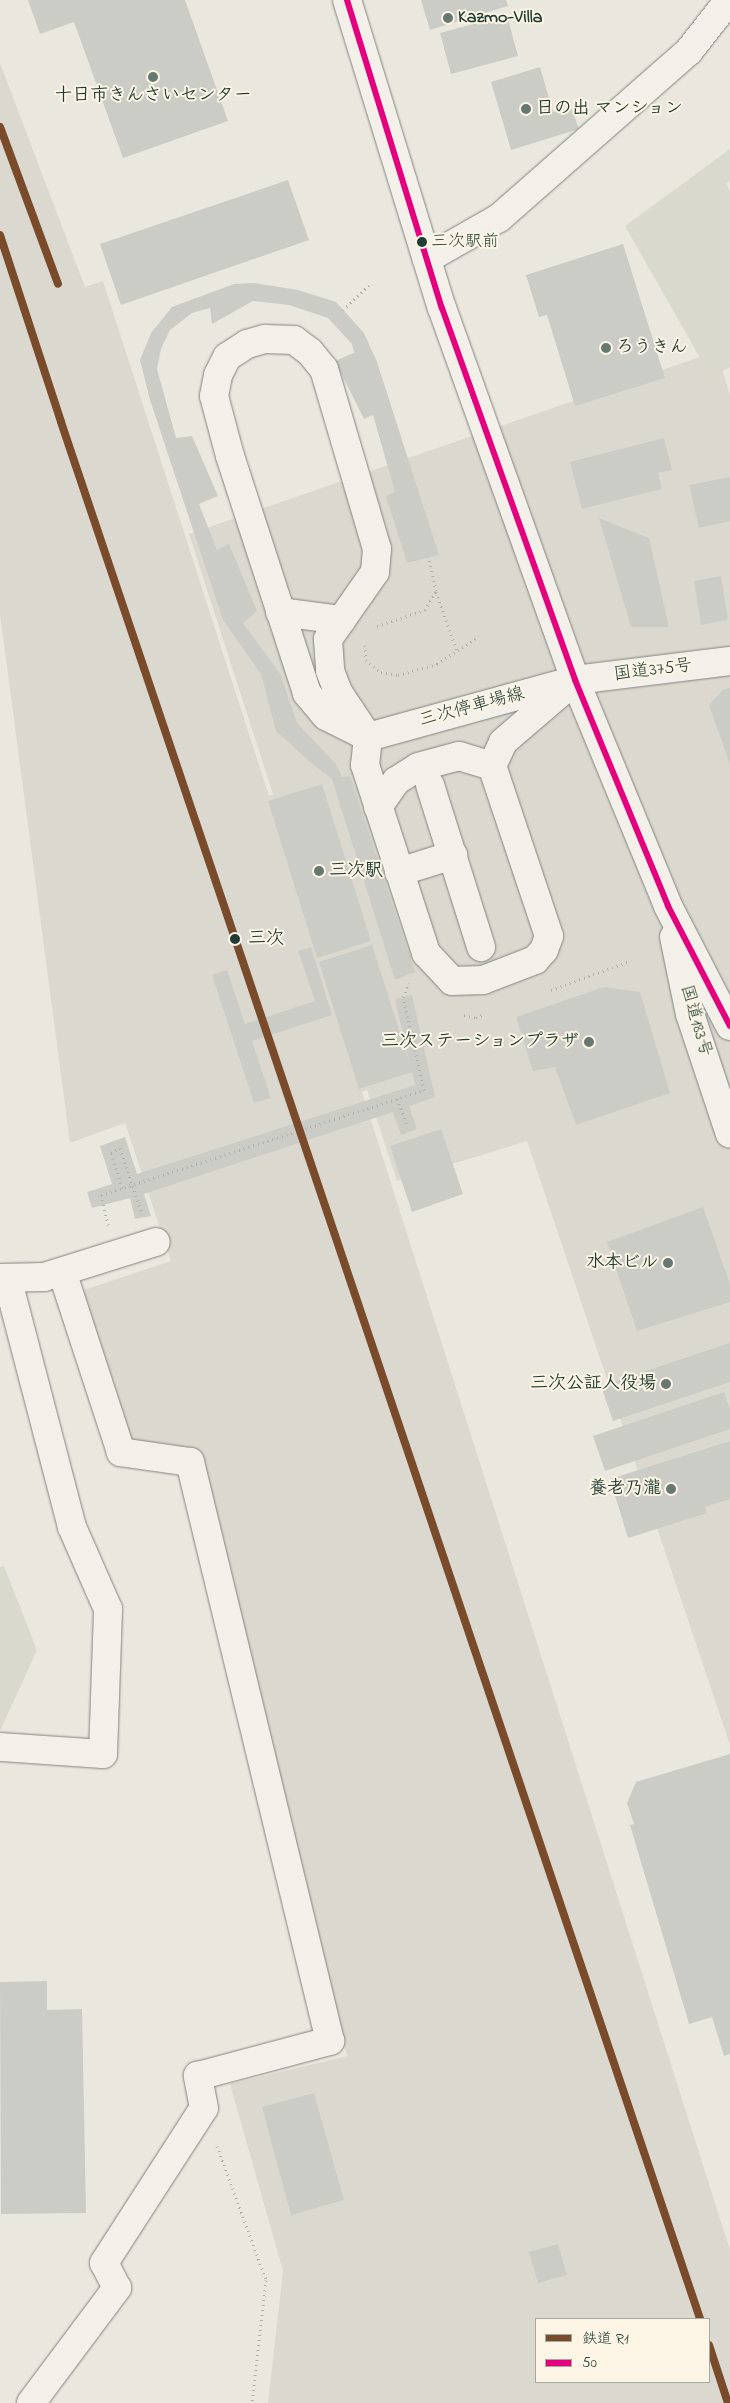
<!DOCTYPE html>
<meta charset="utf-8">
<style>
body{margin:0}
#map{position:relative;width:730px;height:2403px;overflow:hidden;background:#eae7df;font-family:"Indie Flower","Klee One",sans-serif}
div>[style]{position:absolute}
.built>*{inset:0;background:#dbd9cf}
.green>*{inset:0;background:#dad9cd}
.building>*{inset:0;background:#ccccc6}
.path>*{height:3px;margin-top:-1.5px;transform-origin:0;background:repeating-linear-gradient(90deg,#aeb1ab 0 1px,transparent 0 5px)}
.roads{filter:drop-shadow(0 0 1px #80847f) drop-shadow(0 0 1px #80847f)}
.minor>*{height:28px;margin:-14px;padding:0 14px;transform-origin:14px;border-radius:14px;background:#f3f0ea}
.major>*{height:28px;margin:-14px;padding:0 14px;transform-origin:14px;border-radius:14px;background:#f3f0ea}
.highway>*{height:28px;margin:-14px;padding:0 14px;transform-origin:14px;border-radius:14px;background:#f3f0ea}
.bus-1>*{height:6px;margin:-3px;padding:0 3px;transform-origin:3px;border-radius:3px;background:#e5007d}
.rail-1>*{height:8px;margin:-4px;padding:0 4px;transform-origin:4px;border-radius:4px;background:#7a4b2a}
.dots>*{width:14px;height:14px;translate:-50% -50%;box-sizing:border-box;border:2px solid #fcf5e5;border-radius:50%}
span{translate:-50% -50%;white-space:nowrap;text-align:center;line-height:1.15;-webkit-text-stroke:4px #fcf5e5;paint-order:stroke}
.bus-label{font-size:17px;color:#1f3d34}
.left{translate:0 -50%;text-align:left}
.poi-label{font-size:18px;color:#1f3d34;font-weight:700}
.right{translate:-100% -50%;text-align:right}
.street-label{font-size:18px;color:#1f3d34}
.stop-label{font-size:18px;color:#1f3d34;font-weight:700}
.legend{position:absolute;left:535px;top:2318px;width:175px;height:65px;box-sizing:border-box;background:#fcf5e5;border:1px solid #a4ab9e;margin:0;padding:6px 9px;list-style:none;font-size:15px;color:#1f3d34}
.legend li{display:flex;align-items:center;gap:10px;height:25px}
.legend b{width:25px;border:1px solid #a4ab9e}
</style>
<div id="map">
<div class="built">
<div style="clip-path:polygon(evenodd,0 63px,85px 287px,103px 281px,269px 796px,273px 794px,189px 534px,717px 351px,730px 396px,730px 1745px,527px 1141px,397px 1181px,367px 1090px,362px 1092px,730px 2250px,730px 2403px,268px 2403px,283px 2271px,230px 2084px,347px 2056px,198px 1453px,131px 1440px,81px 1291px,171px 1261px,125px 1123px,70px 1143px,0 614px,0 63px,536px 2319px,709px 2319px,709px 2382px,536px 2382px,536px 2319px)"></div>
</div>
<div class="green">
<div style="clip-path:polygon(730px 149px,730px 181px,726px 183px,730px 191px,730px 367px,711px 377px,625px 226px)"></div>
<div style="clip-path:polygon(4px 1566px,37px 1650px,0 1731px,0 1567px)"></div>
</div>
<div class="building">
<div style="clip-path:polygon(28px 0,185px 0,228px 121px,123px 158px,74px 22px,40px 34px)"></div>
<div style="clip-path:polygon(421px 0,506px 0,508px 6px,430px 30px)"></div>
<div style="clip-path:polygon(507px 15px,518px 56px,451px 74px,440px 33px)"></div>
<div style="clip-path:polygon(540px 67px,553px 112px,571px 107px,579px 129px,511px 150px,491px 82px)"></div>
<div style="clip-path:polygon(288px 180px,309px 240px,121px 305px,100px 244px)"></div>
<div style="clip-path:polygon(623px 244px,665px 378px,575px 406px,547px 315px,539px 317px,526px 275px)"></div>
<div style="clip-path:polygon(254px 283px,298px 290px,336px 302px,364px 333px,377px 362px,439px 555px,407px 563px,386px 496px,395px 492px,373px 415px,364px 419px,335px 361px,354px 353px,352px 344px,328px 318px,289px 305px,253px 301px,212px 324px,210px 308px,192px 313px,170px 330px,161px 349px,157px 369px,176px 438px,192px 436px,218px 496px,199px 504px,217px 550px,229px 544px,257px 611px,243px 623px,281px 675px,297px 723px,336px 764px,342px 777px,350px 776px,415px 972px,395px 980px,332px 779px,311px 763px,276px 731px,261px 674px,223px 620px,150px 400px,140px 360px,151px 333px,172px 307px,234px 284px)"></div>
<div style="clip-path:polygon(664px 438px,672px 470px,658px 473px,662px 489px,582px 509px,570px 462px)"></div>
<div style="clip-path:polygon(730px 477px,730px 521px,699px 528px,689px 485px)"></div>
<div style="clip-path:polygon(599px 518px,649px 538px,669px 627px,631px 627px)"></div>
<div style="clip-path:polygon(721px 576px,728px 620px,701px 625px,694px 581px)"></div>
<div style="clip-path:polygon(730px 688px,730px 764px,709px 705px,723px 690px)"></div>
<div style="clip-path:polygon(322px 784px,371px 941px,317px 958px,268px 801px)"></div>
<div style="clip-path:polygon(372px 945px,409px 1061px,395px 999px,412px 995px,435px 1097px,409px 1106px,417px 1129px,401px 1135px,393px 1112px,144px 1194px,151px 1216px,135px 1219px,130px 1198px,92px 1208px,87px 1192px,112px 1184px,100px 1146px,125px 1137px,137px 1174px,415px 1085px,412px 1072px,359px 1089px,319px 962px)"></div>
<div style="clip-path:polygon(311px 947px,332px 1015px,252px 1041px,271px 1098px,254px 1103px,212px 975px,227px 970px,245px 1024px,315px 1001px,298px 951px)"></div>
<div style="clip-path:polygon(604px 987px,640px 992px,670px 1093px,576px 1125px,555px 1067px,533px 1071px,516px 1017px)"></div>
<div style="clip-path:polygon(441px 1129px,463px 1194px,412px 1212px,390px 1146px)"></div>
<div style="clip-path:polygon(703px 1207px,730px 1284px,730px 1302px,637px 1331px,607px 1242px)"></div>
<div style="clip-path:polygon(730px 1343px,730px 1382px,613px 1421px,601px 1386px)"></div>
<div style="clip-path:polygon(724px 1392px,730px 1410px,730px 1429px,605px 1471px,593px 1436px)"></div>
<div style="clip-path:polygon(730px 1441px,730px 1499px,705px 1507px,707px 1513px,628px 1538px,610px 1479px)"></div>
<div style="clip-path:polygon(730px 1754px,730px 2054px,724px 2056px,712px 2017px,689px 2024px,630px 1825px,634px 1824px,627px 1803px,636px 1782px)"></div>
<div style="clip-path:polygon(47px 1981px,47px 2010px,82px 2009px,86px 2213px,1px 2214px,0 1982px)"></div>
<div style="clip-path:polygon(314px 2093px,344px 2200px,291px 2215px,262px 2107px)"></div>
<div style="clip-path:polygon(558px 2244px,567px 2275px,538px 2283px,529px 2252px)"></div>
</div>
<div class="path">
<div style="left:343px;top:310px;width:36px;rotate:-44deg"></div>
<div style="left:436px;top:592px;width:63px;rotate:70.4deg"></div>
<div style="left:377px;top:626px;width:51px;rotate:-18.4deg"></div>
<div style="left:425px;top:610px;width:22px;rotate:-60deg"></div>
<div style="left:436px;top:591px;width:35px;rotate:-102deg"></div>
<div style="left:365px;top:645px;width:15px;rotate:86deg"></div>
<div style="left:366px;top:660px;width:19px;rotate:39deg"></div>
<div style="left:381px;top:672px;width:17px;rotate:10deg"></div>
<div style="left:398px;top:675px;width:41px;rotate:-15.8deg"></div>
<div style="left:437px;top:664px;width:50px;rotate:-33.7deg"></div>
<div style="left:551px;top:990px;width:84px;rotate:-20.2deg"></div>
<div style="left:464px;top:1015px;width:12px;rotate:14deg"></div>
<div style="left:476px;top:1018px;width:9px;rotate:-27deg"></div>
<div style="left:397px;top:1099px;width:26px;rotate:69deg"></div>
<div style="left:122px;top:1188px;width:37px;rotate:-107deg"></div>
<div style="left:111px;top:1153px;width:10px;rotate:-29deg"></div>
<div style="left:120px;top:1148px;width:70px;rotate:71.6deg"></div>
<div style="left:108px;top:1225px;width:31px;rotate:-103deg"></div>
<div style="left:101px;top:1195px;width:340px;rotate:-18deg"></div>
<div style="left:424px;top:1090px;width:95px;rotate:-102.7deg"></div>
<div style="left:403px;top:997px;width:15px;rotate:-67deg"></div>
<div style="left:217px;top:2146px;width:143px;rotate:69.9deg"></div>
<div style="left:266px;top:2280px;width:124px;rotate:96.5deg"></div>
</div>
<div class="roads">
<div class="minor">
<div style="left:427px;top:259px;width:83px;rotate:-29.7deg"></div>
<div style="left:499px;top:218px;width:253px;rotate:-41.3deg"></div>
<div style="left:689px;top:51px;width:65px;rotate:-51.9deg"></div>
<div style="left:280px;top:612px;width:62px;rotate:7.5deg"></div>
<div style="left:368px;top:737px;width:47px;rotate:-153.4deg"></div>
<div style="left:326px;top:716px;width:30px;rotate:-130deg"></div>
<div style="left:307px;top:693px;width:249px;rotate:-108deg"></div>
<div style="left:230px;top:456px;width:62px;rotate:-104.9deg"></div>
<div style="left:214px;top:396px;width:21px;rotate:-79deg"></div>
<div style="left:218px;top:375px;width:20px;rotate:-63deg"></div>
<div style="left:227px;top:357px;width:24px;rotate:-33deg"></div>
<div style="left:247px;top:344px;width:19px;rotate:-16deg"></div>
<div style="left:265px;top:339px;width:29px;rotate:2deg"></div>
<div style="left:294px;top:340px;width:20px;rotate:37deg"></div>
<div style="left:310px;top:352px;width:22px;rotate:51deg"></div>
<div style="left:324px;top:369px;width:188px;rotate:73.6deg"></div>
<div style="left:377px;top:549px;width:23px;rotate:95deg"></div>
<div style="left:375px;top:572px;width:82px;rotate:125deg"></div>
<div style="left:328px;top:639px;width:32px;rotate:86deg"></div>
<div style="left:330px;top:671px;width:22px;rotate:69deg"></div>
<div style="left:338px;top:692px;width:54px;rotate:56.3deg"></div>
<div style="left:368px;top:737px;width:28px;rotate:96deg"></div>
<div style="left:365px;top:765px;width:198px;rotate:72deg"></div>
<div style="left:426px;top:953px;width:38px;rotate:47deg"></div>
<div style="left:452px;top:981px;width:31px;rotate:-2deg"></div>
<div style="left:483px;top:980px;width:56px;rotate:-21deg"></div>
<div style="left:535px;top:960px;width:13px;rotate:-48deg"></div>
<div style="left:544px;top:950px;width:15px;rotate:-70deg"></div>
<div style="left:549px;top:936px;width:179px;rotate:-108.5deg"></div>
<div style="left:492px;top:766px;width:26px;rotate:-65deg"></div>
<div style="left:503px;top:742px;width:95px;rotate:-40.7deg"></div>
<div style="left:430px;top:785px;width:170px;rotate:72.5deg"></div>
<div style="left:378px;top:807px;width:32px;rotate:-55deg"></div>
<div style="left:396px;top:781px;width:26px;rotate:-32deg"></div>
<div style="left:418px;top:767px;width:42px;rotate:-15deg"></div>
<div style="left:459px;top:756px;width:34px;rotate:17deg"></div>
<div style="left:399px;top:872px;width:57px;rotate:-17.5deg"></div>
<div style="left:0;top:1278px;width:44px;rotate:-1.3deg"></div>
<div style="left:44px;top:1277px;width:117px;rotate:-17.4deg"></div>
<div style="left:0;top:1747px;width:103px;rotate:3.9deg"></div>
<div style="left:103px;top:1754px;width:145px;rotate:-88deg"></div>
<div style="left:108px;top:1609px;width:90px;rotate:-113.7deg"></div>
<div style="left:72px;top:1527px;width:257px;rotate:-104.6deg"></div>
<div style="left:31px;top:2403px;width:144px;rotate:-53.2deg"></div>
<div style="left:117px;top:2288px;width:28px;rotate:-117deg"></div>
<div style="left:104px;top:2263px;width:184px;rotate:-57.2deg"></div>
<div style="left:204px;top:2108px;width:33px;rotate:-101deg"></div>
<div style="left:198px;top:2076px;width:137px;rotate:-14.9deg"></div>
<div style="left:330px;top:2041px;width:596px;rotate:-103.59deg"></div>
<div style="left:190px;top:1462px;width:70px;rotate:-171.8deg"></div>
<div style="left:121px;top:1452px;width:189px;rotate:-108.1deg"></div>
</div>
<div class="major">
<div style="left:368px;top:737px;width:215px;rotate:-15.4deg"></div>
</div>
<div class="highway">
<div style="left:347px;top:0;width:322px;rotate:72.9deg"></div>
<div style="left:442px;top:308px;width:395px;rotate:70.3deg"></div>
<div style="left:575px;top:680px;width:244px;rotate:67.6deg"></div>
<div style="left:668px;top:906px;width:135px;rotate:62.7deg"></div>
<div style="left:575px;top:680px;width:156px;rotate:-7deg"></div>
<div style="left:674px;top:937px;width:79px;rotate:78.3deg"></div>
<div style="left:690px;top:1014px;width:126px;rotate:71.6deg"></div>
</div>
</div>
<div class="bus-1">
<div style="left:347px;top:0;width:322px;rotate:72.9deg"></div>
<div style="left:442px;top:308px;width:395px;rotate:70.3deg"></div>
<div style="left:575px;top:680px;width:244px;rotate:67.6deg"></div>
<div style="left:668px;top:906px;width:135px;rotate:62.7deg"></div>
</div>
<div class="rail-1">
<div style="left:0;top:127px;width:167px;rotate:69.7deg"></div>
<div style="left:0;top:235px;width:197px;rotate:71.9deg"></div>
<div style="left:61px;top:422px;width:2002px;rotate:71.38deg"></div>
<div style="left:709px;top:2345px;width:61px;rotate:71.9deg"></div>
</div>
<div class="dots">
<div style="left:448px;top:18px;background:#667870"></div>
<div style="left:153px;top:77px;background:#667870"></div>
<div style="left:526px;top:109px;background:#667870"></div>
<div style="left:422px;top:242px;background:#1f3d34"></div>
<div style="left:606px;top:348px;background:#667870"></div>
<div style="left:319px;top:871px;background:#667870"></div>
<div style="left:235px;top:939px;background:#1f3d34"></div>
<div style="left:589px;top:1042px;background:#667870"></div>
<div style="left:668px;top:1263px;background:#667870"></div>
<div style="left:666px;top:1384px;background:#667870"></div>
<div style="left:671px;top:1489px;background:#667870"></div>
</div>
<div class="bus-label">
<span class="left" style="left:431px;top:242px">三次駅前</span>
</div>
<div class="poi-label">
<span class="left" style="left:458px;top:18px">Kazmo-Villa</span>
<span style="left:153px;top:96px">十日市きんさいセンター</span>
<span class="left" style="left:536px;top:109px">日の出 マンション</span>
<span class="left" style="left:616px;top:348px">ろうきん</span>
<span class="left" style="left:329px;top:871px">三次駅</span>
<span class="right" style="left:579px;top:1042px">三次ステーションプラザ</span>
<span class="right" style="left:658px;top:1263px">水本ビル</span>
<span class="right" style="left:656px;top:1384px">三次公証人役場</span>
<span class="right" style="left:661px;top:1489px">養老乃瀧</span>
</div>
<div class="street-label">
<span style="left:653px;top:671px;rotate:-7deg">国道375号</span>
<span style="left:472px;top:708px;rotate:-15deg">三次停車場線</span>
<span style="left:695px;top:1021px;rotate:74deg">国道183号</span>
</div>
<div class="stop-label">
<span class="left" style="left:248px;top:939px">三次</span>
</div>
<ul class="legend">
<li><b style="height:6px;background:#7a4b2a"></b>鉄道 R1</li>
<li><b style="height:6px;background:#e5007d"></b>50</li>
</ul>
</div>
